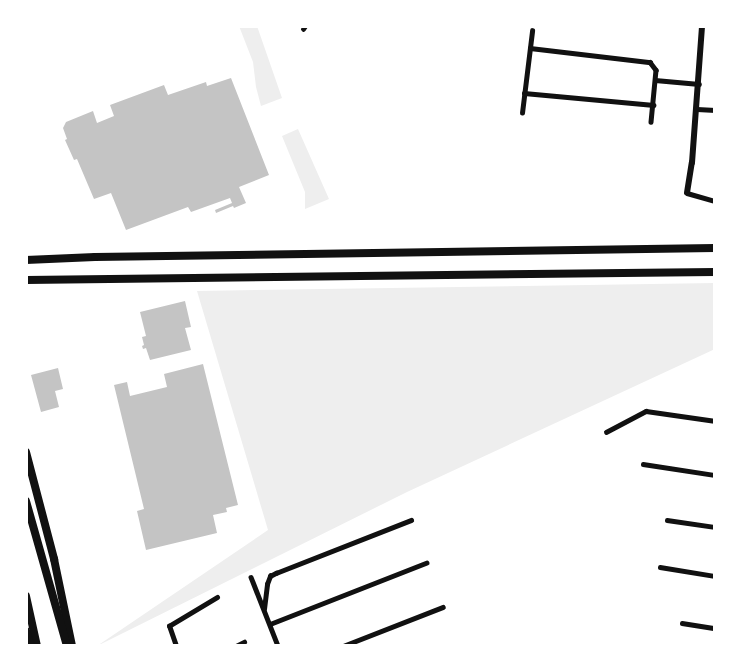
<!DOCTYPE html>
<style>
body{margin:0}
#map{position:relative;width:741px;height:672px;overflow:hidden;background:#fff;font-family:Commissioner,sans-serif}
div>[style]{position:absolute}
.green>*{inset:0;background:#eee}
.building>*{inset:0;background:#c4c4c4}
.minor>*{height:4.5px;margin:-2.25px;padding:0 2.25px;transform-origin:2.25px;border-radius:2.25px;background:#111}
.tertiary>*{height:5.5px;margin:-2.75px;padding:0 2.75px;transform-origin:2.75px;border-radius:2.75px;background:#111}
.primary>*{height:8px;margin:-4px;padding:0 4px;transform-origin:4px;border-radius:4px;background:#111}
.trunk>*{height:8px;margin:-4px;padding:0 4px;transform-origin:4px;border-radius:4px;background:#111}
span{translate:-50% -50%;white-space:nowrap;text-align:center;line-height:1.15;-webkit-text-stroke:4.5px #fff;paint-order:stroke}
.frame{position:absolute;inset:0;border:28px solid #fff;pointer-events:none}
</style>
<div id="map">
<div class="green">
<div style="clip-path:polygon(239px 26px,257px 26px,282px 98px,261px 106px,256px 87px,253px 62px)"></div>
<div style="clip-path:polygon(298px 129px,329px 199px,305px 209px,305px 192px,282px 136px)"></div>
<div style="clip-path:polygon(715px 283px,715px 349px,407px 492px,97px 646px,268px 530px,197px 291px)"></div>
</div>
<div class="building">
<div style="clip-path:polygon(231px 78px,269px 175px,239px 187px,246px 203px,234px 208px,233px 206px,216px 213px,215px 210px,232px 203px,230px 198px,191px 212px,188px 207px,126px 230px,111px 193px,94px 199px,77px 159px,74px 160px,65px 140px,67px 139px,63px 128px,66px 122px,93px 111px,97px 123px,114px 116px,110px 105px,164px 85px,168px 95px,206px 82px,207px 86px)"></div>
<div style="clip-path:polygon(185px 301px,191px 327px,185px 328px,191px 350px,150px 360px,146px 348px,143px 349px,142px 346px,144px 345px,142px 337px,146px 336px,140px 312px)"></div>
<div style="clip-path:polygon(203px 364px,238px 505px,226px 508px,227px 512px,213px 515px,217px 533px,146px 550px,137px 511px,144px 509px,114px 385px,127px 382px,130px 396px,167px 387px,164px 374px)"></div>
<div style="clip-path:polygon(58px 368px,63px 389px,55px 391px,59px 407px,41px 412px,31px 375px)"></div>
</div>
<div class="minor">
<div style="left:303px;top:29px;width:4px;rotate:-56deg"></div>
<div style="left:530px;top:48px;width:121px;rotate:6.7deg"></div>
<div style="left:650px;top:62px;width:10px;rotate:53deg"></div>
<div style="left:656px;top:70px;width:52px;rotate:95.5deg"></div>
<div style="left:655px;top:80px;width:44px;rotate:5.2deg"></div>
<div style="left:524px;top:93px;width:130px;rotate:5.3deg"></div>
<div style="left:697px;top:109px;width:18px;rotate:3deg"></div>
<div style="left:522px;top:113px;width:83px;rotate:-83deg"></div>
<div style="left:687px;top:193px;width:29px;rotate:16deg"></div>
<div style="left:606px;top:432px;width:45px;rotate:-27.7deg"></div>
<div style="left:646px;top:411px;width:70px;rotate:8.2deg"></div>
<div style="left:643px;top:464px;width:73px;rotate:8.7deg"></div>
<div style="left:667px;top:520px;width:49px;rotate:8.3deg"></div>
<div style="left:660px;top:567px;width:56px;rotate:9.3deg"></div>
<div style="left:251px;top:577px;width:74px;rotate:68.6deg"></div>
<div style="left:264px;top:609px;width:25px;rotate:-83deg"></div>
<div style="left:267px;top:584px;width:9px;rotate:-69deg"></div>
<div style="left:270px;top:576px;width:7px;rotate:-27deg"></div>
<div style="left:276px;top:573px;width:145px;rotate:-21.4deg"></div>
<div style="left:682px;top:623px;width:33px;rotate:9deg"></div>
<div style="left:270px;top:624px;width:168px;rotate:-21.4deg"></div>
<div style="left:176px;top:646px;width:21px;rotate:-109deg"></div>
<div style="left:169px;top:626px;width:56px;rotate:-31.1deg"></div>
<div style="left:236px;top:646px;width:9px;rotate:-27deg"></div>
<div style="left:343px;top:646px;width:107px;rotate:-21.3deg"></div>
</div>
<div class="tertiary">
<div style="left:687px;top:193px;width:30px;rotate:-81deg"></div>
<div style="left:692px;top:163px;width:137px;rotate:-85.8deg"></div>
</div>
<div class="primary">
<div style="left:26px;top:260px;width:69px;rotate:-2.5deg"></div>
<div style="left:95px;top:257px;width:620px;rotate:-0.83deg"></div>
<div style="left:26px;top:280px;width:689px;rotate:-0.67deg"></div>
</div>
<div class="trunk">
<div style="left:26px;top:452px;width:111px;rotate:75.3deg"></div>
<div style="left:54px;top:559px;width:89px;rotate:78.3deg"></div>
<div style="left:26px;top:501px;width:151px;rotate:74.2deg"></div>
<div style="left:26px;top:596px;width:51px;rotate:77.6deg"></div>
<div style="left:26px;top:631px;width:16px;rotate:72deg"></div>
</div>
<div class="frame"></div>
</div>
